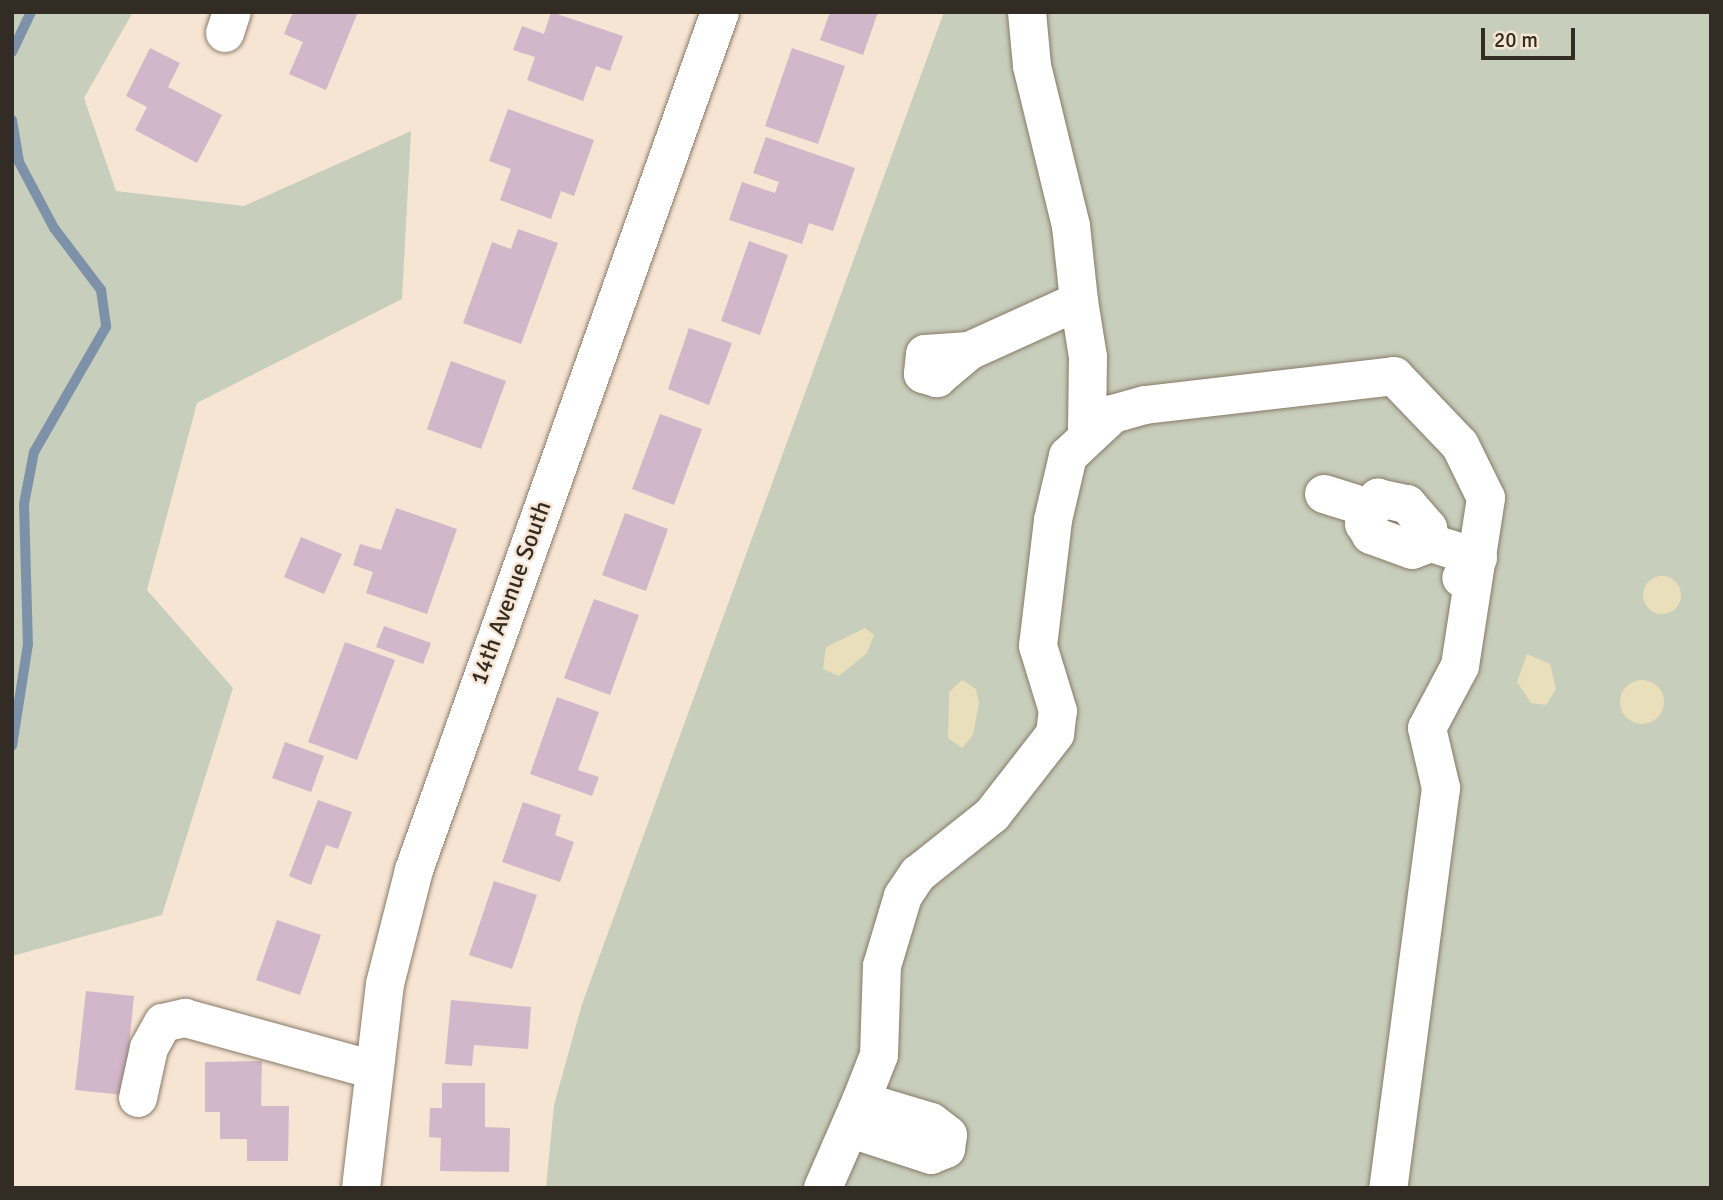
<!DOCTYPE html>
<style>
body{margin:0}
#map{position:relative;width:1723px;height:1200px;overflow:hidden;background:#f7e5d3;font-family:Signika,sans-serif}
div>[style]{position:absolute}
.green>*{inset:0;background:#c7cebb}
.sand>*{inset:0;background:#e9dfba}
.round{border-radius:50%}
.stream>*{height:10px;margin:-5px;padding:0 5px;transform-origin:5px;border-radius:5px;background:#7d92a8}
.building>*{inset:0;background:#d2b6c9}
.roads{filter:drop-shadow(0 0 2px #897969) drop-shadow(0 0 2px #897969)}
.minor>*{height:38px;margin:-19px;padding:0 19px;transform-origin:19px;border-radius:19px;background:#fff}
span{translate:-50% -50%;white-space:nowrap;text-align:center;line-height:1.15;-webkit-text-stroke:5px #f7e5d3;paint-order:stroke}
.street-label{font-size:24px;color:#322c25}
.frame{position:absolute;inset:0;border:14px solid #322c25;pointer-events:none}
.scale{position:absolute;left:1481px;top:28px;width:94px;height:32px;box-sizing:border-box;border:4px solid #322c25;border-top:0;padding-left:9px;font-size:21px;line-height:24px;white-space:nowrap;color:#322c25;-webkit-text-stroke:5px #f7e5d3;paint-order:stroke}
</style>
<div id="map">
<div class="green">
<div style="clip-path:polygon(12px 12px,133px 12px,84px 98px,116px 191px,244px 206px,411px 131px,402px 299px,197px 403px,147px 590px,233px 688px,162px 915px,12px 956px)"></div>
<div style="clip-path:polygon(944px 12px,1711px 12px,1711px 1188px,546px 1188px,554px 1105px,582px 1004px)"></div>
</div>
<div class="sand">
<div class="round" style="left:1643px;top:576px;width:38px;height:38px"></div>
<div style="clip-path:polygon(865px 628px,874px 635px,867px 653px,839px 676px,823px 669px,826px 647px)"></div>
<div style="clip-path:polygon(1527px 654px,1550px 664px,1556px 689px,1546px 705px,1531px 703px,1517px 682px)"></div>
<div class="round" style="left:1620px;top:680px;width:44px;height:44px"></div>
<div style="clip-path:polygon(962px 680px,976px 689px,979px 703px,973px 735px,962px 748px,948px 738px,949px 692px)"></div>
</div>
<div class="stream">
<div style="left:12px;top:52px;width:44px;rotate:-64.6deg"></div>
<div style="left:12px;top:120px;width:43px;rotate:80.5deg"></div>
<div style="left:19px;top:162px;width:75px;rotate:62.1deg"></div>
<div style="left:54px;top:228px;width:78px;rotate:52.8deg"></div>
<div style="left:101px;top:290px;width:37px;rotate:82deg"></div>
<div style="left:106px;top:327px;width:144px;rotate:119.9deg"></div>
<div style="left:34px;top:452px;width:53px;rotate:100.9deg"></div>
<div style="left:24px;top:504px;width:140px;rotate:88.4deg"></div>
<div style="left:28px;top:644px;width:103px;rotate:98.9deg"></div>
</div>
<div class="building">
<div style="clip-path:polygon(293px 12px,358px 12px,326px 90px,289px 74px,303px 42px,284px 34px)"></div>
<div style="clip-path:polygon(551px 12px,623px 36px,610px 71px,596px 66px,583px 101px,527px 80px,535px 57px,513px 50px,522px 26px,544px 34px)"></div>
<div style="clip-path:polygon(830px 12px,878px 12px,863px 55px,820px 40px)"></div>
<div style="clip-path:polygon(150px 48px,180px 63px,168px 87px,222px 115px,197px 163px,135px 130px,147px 107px,126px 96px)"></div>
<div style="clip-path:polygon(792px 48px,845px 66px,818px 144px,765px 126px)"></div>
<div style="clip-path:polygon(508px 109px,594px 140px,574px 196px,561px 191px,551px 219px,500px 200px,511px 169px,489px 161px)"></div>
<div style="clip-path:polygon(766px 137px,855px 168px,833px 231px,809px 223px,802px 244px,729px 220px,742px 182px,775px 193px,779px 182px,753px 173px)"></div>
<div style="clip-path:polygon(518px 229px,558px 243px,521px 344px,463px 323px,492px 242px,511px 249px)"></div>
<div style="clip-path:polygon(749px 241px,788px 255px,760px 335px,721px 321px)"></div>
<div style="clip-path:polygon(689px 328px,732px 343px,709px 405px,668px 389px)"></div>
<div style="clip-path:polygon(451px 361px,506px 381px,481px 449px,427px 429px)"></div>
<div style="clip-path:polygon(660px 414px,702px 429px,674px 505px,632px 489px)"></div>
<div style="clip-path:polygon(396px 508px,457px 529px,427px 614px,366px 593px,373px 572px,353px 565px,360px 544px,381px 550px)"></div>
<div style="clip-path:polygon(625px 513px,668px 529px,646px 591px,602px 575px)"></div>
<div style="clip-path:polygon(301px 537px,342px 554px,324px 594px,284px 577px)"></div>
<div style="clip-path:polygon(594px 599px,639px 615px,610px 695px,564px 678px)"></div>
<div style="clip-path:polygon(384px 626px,431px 643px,423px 664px,376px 647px)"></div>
<div style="clip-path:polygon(345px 642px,395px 660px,357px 760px,308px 742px)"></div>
<div style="clip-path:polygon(557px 697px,599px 712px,578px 770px,599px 777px,592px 796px,530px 774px)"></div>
<div style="clip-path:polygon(285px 742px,324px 756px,311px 792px,272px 778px)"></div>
<div style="clip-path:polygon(318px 800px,352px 812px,338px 849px,326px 845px,311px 885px,289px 876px)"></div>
<div style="clip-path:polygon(523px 802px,561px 815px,555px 835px,574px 842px,560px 882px,502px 862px)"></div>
<div style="clip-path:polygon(494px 881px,537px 895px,512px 969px,469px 955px)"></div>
<div style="clip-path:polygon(277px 920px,321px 935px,300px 995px,256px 980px)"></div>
<div style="clip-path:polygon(86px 991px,134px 996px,124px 1095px,75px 1090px)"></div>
<div style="clip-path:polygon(451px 1000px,531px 1007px,528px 1049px,474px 1045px,472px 1066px,445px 1064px)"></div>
<div style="clip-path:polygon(262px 1061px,261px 1106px,289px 1106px,288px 1161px,247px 1161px,247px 1139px,220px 1139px,220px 1112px,205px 1112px,205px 1062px)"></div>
<div style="clip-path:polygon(442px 1083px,485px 1083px,485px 1127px,510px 1128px,509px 1172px,440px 1171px,441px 1138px,429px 1137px,430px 1108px,442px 1108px)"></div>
</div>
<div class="roads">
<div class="minor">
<div style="left:1027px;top:12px;width:54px;rotate:84.7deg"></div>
<div style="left:1032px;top:66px;width:165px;rotate:76.3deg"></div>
<div style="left:1071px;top:226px;width:75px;rotate:83.9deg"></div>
<div style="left:225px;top:33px;width:22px;rotate:-72deg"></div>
<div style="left:969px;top:351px;width:44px;rotate:176.1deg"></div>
<div style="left:925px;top:354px;width:20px;rotate:96deg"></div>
<div style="left:923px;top:374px;width:15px;rotate:16deg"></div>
<div style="left:937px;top:378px;width:42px;rotate:-40.2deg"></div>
<div style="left:969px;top:351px;width:121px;rotate:-24.4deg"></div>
<div style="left:1079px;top:301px;width:57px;rotate:80.9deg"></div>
<div style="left:1088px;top:357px;width:76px;rotate:90.8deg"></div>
<div style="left:1324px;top:494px;width:50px;rotate:17.4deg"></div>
<div style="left:1431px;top:543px;width:20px;rotate:160deg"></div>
<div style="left:1412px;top:550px;width:44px;rotate:-159.9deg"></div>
<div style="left:1371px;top:535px;width:13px;rotate:-122deg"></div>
<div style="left:1364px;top:524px;width:30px;rotate:-62deg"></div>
<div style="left:1378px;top:498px;width:30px;rotate:12deg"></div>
<div style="left:1407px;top:504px;width:32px;rotate:49deg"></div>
<div style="left:1428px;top:528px;width:15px;rotate:79deg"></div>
<div style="left:1431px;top:543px;width:49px;rotate:17.7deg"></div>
<div style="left:1478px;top:558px;width:26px;rotate:130deg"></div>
<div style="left:138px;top:1098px;width:51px;rotate:-77.6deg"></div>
<div style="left:149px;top:1048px;width:29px;rotate:-61deg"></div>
<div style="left:163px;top:1023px;width:23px;rotate:-13deg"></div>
<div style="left:185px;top:1018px;width:196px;rotate:15.4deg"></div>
<div style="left:861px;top:1101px;width:49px;rotate:-68.6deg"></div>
<div style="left:879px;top:1055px;width:89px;rotate:-88.1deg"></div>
<div style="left:882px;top:966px;width:73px;rotate:-73.3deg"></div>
<div style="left:903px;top:896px;width:27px;rotate:-56deg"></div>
<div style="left:918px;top:874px;width:95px;rotate:-38.6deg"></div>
<div style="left:992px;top:815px;width:103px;rotate:-52.1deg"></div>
<div style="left:1055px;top:734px;width:23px;rotate:-83deg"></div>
<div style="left:1058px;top:711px;width:68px;rotate:-107.1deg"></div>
<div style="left:1038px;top:646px;width:127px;rotate:-83.2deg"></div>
<div style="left:1053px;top:520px;width:66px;rotate:-76.8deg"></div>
<div style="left:1068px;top:456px;width:62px;rotate:-43deg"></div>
<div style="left:1113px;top:414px;width:33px;rotate:-16deg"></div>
<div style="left:1145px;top:405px;width:251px;rotate:-6.6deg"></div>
<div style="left:1394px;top:376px;width:95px;rotate:46.3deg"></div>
<div style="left:1460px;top:445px;width:59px;rotate:63.9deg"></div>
<div style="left:1486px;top:498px;width:170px;rotate:98.8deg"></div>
<div style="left:1460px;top:666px;width:70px;rotate:118deg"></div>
<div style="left:1427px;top:728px;width:62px;rotate:76.9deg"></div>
<div style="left:1441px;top:788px;width:403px;rotate:97.5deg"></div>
<div style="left:361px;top:1188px;width:205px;rotate:-83.3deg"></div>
<div style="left:385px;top:984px;width:118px;rotate:-75.7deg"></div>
<div style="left:414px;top:870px;width:911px;rotate:-70.37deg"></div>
<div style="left:823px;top:1188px;width:95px;rotate:-66.4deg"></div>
<div style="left:861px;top:1101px;width:73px;rotate:16.7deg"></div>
<div style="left:931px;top:1122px;width:21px;rotate:37deg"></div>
<div style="left:948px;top:1135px;width:14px;rotate:98deg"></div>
<div style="left:946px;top:1149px;width:16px;rotate:158deg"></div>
<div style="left:931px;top:1155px;width:81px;rotate:-162deg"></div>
</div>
</div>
<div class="street-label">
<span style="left:511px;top:593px;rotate:-70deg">14th Avenue South</span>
</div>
<div class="frame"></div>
<div class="scale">20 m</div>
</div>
